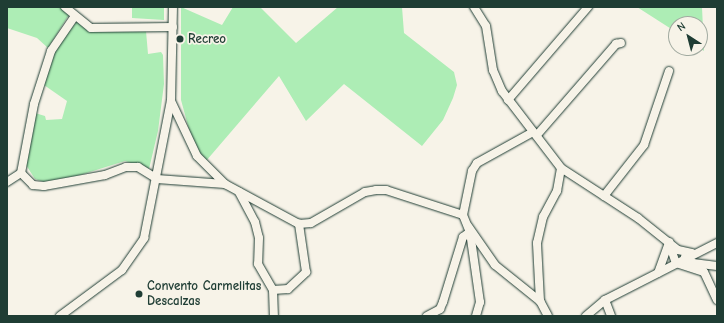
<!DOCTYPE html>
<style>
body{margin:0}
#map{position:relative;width:724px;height:323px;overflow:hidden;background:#f7f3e8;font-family:"Comic Neue",sans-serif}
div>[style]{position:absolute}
.green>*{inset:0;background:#adedb5}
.roads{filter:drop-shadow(0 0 1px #1f3d34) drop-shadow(0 0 1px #1f3d34)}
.minor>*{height:8px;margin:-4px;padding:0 4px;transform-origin:4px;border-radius:4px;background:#f7f3e8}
.dots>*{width:11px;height:11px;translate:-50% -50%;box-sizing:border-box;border:2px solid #f7f3e8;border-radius:50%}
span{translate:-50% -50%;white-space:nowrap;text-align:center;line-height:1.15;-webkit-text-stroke:3.5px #f7f3e8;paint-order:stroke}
.poi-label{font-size:13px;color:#1f3d34;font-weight:700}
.left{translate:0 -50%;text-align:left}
.frame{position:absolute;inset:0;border:8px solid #1f3d34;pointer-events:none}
.north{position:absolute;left:668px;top:16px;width:40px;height:40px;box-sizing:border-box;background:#f7f3e8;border:1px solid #a1aaa0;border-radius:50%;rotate:324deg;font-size:11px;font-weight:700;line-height:16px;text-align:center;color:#1f3d34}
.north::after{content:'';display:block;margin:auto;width:14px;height:18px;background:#1f3d34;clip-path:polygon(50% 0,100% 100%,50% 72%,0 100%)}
</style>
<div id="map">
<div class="green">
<div style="clip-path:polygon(7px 7px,61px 7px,70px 13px,48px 48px,37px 38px,7px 28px)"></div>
<div style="clip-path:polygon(132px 7px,164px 7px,164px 20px,132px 18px)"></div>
<div style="clip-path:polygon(181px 7px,222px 25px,233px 7px,260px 7px,296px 43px,338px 7px,402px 7px,404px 33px,454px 72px,457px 85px,453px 98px,443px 120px,422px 146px,344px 84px,306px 121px,279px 76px,206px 161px,193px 144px,181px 100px)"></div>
<div style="clip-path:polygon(637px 7px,702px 7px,704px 51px,700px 48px,700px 24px,676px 24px,676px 32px)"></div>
<div style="clip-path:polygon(77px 21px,89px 30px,146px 31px,148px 54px,161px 52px,163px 55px,164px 84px,158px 131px,149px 169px,125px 161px,58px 182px,44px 182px,35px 179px,26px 165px,35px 113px,45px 116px,46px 120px,62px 119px,67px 101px,44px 85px,56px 49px)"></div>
</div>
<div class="roads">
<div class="minor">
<div style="left:65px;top:7px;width:33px;rotate:39deg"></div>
<div style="left:91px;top:28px;width:82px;rotate:-0.7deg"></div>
<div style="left:474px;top:7px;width:22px;rotate:58deg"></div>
<div style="left:486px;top:26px;width:45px;rotate:81deg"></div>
<div style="left:493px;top:70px;width:23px;rotate:67deg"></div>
<div style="left:502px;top:91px;width:97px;rotate:52.5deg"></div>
<div style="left:561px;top:168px;width:92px;rotate:33deg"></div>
<div style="left:638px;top:218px;width:51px;rotate:38.7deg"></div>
<div style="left:678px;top:250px;width:14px;rotate:12deg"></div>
<div style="left:508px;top:100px;width:123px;rotate:-49.3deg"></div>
<div style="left:171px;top:101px;width:61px;rotate:64.7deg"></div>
<div style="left:197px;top:156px;width:40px;rotate:45deg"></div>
<div style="left:225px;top:184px;width:84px;rotate:28.4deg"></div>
<div style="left:299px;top:224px;width:12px;rotate:-5deg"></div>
<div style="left:311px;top:223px;width:62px;rotate:-29.9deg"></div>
<div style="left:365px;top:192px;width:11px;rotate:-10deg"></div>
<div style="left:376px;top:190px;width:10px"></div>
<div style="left:386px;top:190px;width:81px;rotate:18deg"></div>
<div style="left:463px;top:215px;width:18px;rotate:68deg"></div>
<div style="left:470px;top:232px;width:71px;rotate:81.9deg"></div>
<div style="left:480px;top:302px;width:15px;rotate:106deg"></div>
<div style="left:537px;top:135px;width:121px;rotate:-49deg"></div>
<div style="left:616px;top:44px;width:5px;rotate:-11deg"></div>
<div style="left:21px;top:173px;width:70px;rotate:-79.3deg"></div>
<div style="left:34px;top:104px;width:56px;rotate:-72.2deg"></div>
<div style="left:51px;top:51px;width:42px;rotate:-55.6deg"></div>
<div style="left:7px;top:182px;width:17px;rotate:-33deg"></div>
<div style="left:21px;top:173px;width:17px;rotate:45deg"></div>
<div style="left:33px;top:185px;width:11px;rotate:5deg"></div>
<div style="left:44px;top:186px;width:62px;rotate:-10.2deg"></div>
<div style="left:105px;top:175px;width:22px;rotate:-21deg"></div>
<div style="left:126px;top:167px;width:12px"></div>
<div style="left:138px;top:167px;width:22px;rotate:32deg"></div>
<div style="left:157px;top:179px;width:68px;rotate:4.2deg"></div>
<div style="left:239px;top:192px;width:34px;rotate:62deg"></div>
<div style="left:255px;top:222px;width:16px;rotate:76deg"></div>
<div style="left:259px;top:238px;width:26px;rotate:92deg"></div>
<div style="left:258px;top:264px;width:30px;rotate:60deg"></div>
<div style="left:273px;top:290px;width:26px;rotate:88deg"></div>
<div style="left:604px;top:196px;width:65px;rotate:-51.9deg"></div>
<div style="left:644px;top:145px;width:78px;rotate:-71.3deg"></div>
<div style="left:463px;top:215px;width:45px;rotate:-78.4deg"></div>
<div style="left:472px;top:171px;width:9px;rotate:-58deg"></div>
<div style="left:477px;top:163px;width:64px;rotate:-29deg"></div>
<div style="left:468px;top:226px;width:47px;rotate:55.3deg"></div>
<div style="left:495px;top:265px;width:58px;rotate:38.7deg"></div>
<div style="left:669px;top:243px;width:21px;rotate:71deg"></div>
<div style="left:685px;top:257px;width:10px;rotate:37deg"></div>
<div style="left:693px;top:263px;width:24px;rotate:7deg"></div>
<div style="left:676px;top:263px;width:29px;rotate:18deg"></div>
<div style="left:704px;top:272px;width:31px;rotate:65deg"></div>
<div style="left:658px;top:273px;width:33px;rotate:-70deg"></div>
<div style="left:273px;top:290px;width:15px;rotate:-4deg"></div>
<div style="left:288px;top:289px;width:25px;rotate:-43deg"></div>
<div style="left:306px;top:272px;width:49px;rotate:-98.3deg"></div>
<div style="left:605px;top:300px;width:17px;rotate:69deg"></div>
<div style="left:60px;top:316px;width:77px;rotate:-36.6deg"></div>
<div style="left:122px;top:270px;width:39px;rotate:-55deg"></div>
<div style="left:144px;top:238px;width:140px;rotate:-78.9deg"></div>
<div style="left:171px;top:101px;width:94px;rotate:-88.8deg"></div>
<div style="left:427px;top:316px;width:15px;rotate:-28deg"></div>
<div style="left:440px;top:309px;width:8px;rotate:-67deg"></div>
<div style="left:443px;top:302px;width:68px;rotate:-72.9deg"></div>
<div style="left:463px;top:237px;width:9px;rotate:-36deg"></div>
<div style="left:548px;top:316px;width:17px;rotate:-118deg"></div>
<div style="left:540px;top:301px;width:58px;rotate:-93deg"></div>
<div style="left:537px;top:243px;width:27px;rotate:-77deg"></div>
<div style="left:543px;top:217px;width:30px;rotate:-62deg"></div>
<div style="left:557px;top:191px;width:23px;rotate:-80deg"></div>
<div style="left:586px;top:316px;width:25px;rotate:-40deg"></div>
<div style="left:605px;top:300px;width:126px;rotate:-27deg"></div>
</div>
</div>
<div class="dots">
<div style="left:180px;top:39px;background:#1f3d34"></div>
<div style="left:139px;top:294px;background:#1f3d34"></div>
</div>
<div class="poi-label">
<span class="left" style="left:188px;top:39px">Recreo</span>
<span class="left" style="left:147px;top:294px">Convento Carmelitas<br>Descalzas</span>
</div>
<div class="frame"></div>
<div class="north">N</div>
</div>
